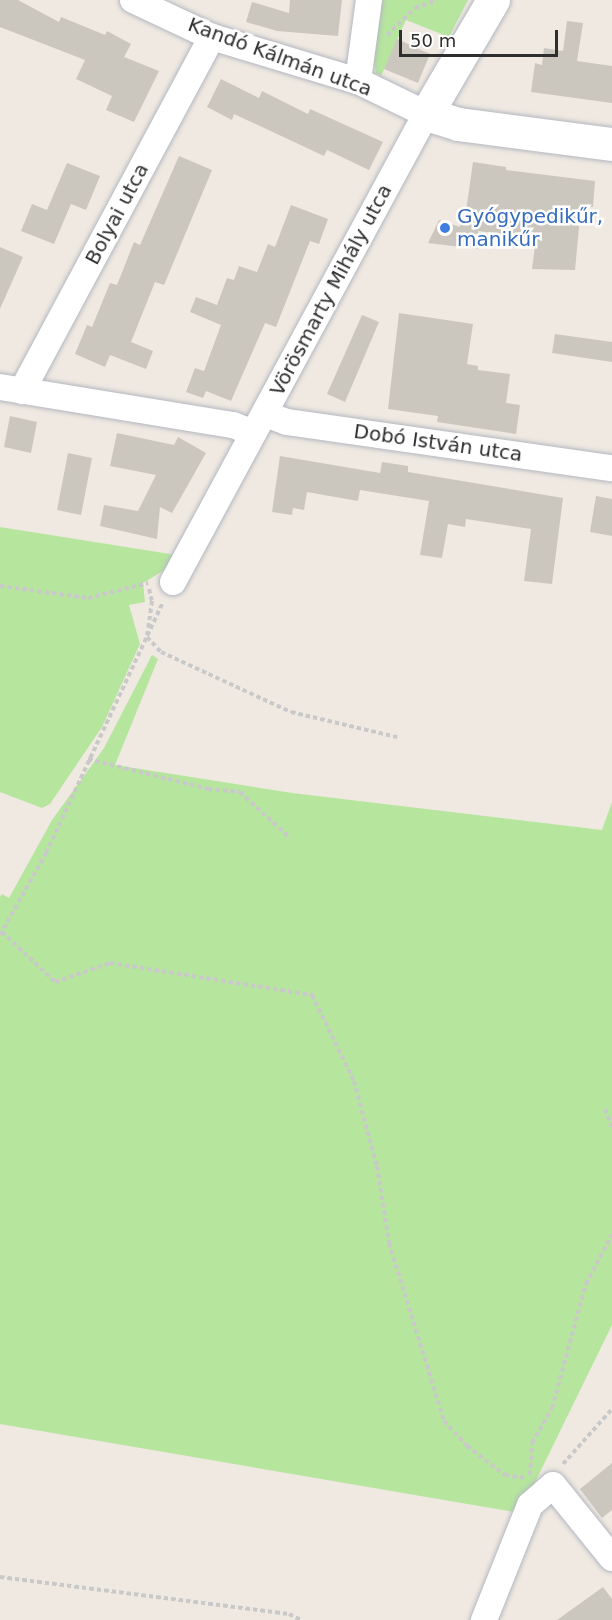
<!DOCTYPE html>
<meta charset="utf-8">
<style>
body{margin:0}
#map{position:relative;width:612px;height:1620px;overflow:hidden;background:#efe9e1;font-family:"DejaVu Sans",sans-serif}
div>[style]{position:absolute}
.green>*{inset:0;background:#b6e59e}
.building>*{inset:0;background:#cbc7bf}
.path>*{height:4px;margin-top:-2px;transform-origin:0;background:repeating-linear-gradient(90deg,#c9c9c9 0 4.5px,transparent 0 7.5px)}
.roads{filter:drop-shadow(0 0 2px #b4b7c1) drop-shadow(0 0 2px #b4b7c1)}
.street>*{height:26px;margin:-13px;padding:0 13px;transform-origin:13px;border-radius:13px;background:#fff}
.secondary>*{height:33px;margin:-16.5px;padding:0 16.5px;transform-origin:16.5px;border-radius:16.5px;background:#fff}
.dots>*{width:16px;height:16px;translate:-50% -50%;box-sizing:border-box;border:3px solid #fff;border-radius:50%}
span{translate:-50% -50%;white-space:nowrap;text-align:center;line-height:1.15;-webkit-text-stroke:5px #fff;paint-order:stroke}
.street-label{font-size:20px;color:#2e2e2e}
.shop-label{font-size:20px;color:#366cbe}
.left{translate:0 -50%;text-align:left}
.scale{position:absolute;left:399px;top:30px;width:159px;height:27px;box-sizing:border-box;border:3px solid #2e2e2e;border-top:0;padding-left:8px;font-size:18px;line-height:21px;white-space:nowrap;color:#2e2e2e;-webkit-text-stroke:4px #fff;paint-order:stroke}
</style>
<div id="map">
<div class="green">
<div style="clip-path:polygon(373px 0,468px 0,449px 37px,406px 20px,381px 76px,376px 73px,372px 49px)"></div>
<div style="clip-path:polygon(0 527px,170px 554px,181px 560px,143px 583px,145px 602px,129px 605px,140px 644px,102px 727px,50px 804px,42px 808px,0 792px)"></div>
<div style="clip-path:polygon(152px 655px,158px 659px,115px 765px,292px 793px,602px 830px,612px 802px,612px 1325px,520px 1513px,0 1424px,0 897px,2px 894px,9px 898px,52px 820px,104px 748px)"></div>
</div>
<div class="building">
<div style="clip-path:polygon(0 0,18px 0,59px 22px,61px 17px,105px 35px,107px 31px,131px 44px,124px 57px,159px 71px,134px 122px,106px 110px,112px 96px,76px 79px,85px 60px,0 27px)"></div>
<div style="clip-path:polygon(290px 0,342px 0,338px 36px,277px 31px,246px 22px,252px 2px,289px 13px)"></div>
<div style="clip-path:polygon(567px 21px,583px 23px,577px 61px,612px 66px,612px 103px,531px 92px,535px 63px,542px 65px,544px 48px,563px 51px)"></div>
<div style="clip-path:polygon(397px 39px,430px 54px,418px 83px,384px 69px)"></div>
<div style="clip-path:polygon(221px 79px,259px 98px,262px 91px,308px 114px,310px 109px,383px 142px,369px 170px,327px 150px,324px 156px,234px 114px,232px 120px,207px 107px)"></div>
<div style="clip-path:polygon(179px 156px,212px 170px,164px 285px,155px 282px,131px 342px,153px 351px,146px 369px,110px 355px,105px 367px,75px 354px,87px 325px,92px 327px,110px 283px,117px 285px,134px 242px,140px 245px)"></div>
<div style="clip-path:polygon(473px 162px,506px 167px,506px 170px,595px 181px,593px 207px,581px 206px,575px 270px,532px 269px,536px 238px,478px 231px,478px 249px,428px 243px,439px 220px,460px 227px,462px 210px,466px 211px)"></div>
<div style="clip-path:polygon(67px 163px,100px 176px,86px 210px,71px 204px,54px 244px,21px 231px,32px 204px,47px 210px)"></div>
<div style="clip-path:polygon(291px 205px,328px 219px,319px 244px,310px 241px,276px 327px,265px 323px,231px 401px,206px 391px,203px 398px,186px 392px,195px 368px,204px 371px,221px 325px,190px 312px,196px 297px,217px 305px,227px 278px,234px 280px,239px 266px,257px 272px,268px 244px,275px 247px)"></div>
<div style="clip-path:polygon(0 247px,23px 257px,0 309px)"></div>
<div style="clip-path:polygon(399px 313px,473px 324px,467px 364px,478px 366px,478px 370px,510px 374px,506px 403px,520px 405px,516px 434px,437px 422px,438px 416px,388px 409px)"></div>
<div style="clip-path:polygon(362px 315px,379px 322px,345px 402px,327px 394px)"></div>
<div style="clip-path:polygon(555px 334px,612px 342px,612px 362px,552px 353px)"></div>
<div style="clip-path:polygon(10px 416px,37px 422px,31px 453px,4px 447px)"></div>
<div style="clip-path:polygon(117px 433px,174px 445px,178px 437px,206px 453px,172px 513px,160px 507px,157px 539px,100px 526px,104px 505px,138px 511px,156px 475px,110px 466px)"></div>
<div style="clip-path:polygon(68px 453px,92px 458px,81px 515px,57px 510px)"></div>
<div style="clip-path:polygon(280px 456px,380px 473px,382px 462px,408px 466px,408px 472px,563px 498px,552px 584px,524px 581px,531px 529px,466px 519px,465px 527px,448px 524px,442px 558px,420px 555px,429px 501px,360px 490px,358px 501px,307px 492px,304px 510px,293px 508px,292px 515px,272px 512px)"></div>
<div style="clip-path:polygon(596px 496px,612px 499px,612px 536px,590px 532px)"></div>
<div style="clip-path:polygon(612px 1463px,612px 1510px,602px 1518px,580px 1489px)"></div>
<div style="clip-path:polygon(603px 1587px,612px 1599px,612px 1620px,557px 1620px)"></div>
</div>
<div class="path">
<div style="left:387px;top:35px;width:39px;rotate:-44deg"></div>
<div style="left:415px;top:8px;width:23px;rotate:-20deg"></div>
<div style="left:0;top:586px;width:89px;rotate:7.8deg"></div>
<div style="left:88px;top:598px;width:62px;rotate:-14deg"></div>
<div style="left:149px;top:589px;width:12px;rotate:76deg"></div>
<div style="left:152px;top:601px;width:36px;rotate:98deg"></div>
<div style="left:147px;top:637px;width:21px;rotate:47deg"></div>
<div style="left:161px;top:652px;width:143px;rotate:24.8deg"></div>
<div style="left:291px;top:712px;width:109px;rotate:13.3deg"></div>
<div style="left:88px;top:759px;width:124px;rotate:14deg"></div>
<div style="left:208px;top:789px;width:32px;rotate:5deg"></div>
<div style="left:240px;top:792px;width:68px;rotate:42.6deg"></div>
<div style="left:2px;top:932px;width:73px;rotate:43.3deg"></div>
<div style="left:55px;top:982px;width:58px;rotate:-19.1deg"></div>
<div style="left:110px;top:963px;width:205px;rotate:9deg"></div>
<div style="left:312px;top:995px;width:96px;rotate:64deg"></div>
<div style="left:354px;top:1081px;width:88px;rotate:74.9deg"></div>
<div style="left:377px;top:1166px;width:78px;rotate:81.1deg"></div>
<div style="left:389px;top:1243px;width:186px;rotate:72.8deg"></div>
<div style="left:444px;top:1421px;width:34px;rotate:47deg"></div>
<div style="left:467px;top:1446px;width:48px;rotate:37.3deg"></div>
<div style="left:505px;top:1475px;width:22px;rotate:8deg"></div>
<div style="left:0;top:935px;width:94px;rotate:-60.7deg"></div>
<div style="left:46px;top:853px;width:277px;rotate:-65deg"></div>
<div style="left:605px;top:1109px;width:19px;rotate:69deg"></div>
<div style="left:563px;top:1464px;width:74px;rotate:-48.3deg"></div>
<div style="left:530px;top:1475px;width:32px;rotate:-86deg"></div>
<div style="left:532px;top:1443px;width:40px;rotate:-60.3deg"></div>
<div style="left:552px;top:1408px;width:129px;rotate:-74.7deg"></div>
<div style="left:586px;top:1284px;width:56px;rotate:-62.5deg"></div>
<div style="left:0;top:1577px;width:291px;rotate:7.3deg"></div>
<div style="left:289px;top:1614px;width:13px;rotate:27deg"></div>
</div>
<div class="roads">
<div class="street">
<div style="left:133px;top:0;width:87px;rotate:25.1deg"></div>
<div style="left:212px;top:37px;width:152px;rotate:16.8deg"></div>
<div style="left:358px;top:81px;width:76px;rotate:25.9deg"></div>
<div style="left:426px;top:114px;width:532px;rotate:118.4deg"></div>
<div style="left:358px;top:81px;width:82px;rotate:-82.3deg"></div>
<div style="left:0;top:387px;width:236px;rotate:9.3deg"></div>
<div style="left:233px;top:425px;width:19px;rotate:21deg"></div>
<div style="left:22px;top:391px;width:402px;rotate:-61.8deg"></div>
<div style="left:265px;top:414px;width:23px;rotate:20deg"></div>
<div style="left:287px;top:422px;width:328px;rotate:8.1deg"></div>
<div style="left:484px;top:1620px;width:124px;rotate:-68.2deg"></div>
<div style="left:530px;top:1505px;width:30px;rotate:-41deg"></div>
<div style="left:553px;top:1485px;width:94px;rotate:51.1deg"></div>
</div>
<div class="secondary">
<div style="left:493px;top:0;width:132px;rotate:120.4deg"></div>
<div style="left:426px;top:114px;width:34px;rotate:17deg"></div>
<div style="left:458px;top:124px;width:155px;rotate:7.4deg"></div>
</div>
</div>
<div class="dots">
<div style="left:445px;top:228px;background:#3f7fe0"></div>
</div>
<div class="street-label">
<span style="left:280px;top:57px;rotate:20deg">Kandó Kálmán utca</span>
<span style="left:117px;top:214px;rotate:-62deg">Bolyai utca</span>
<span style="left:331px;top:290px;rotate:-62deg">Vörösmarty Mihály utca</span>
<span style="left:438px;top:443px;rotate:8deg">Dobó István utca</span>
</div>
<div class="shop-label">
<span class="left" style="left:457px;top:228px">Gyógypedikűr,<br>manikűr</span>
</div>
<div class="scale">50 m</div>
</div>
